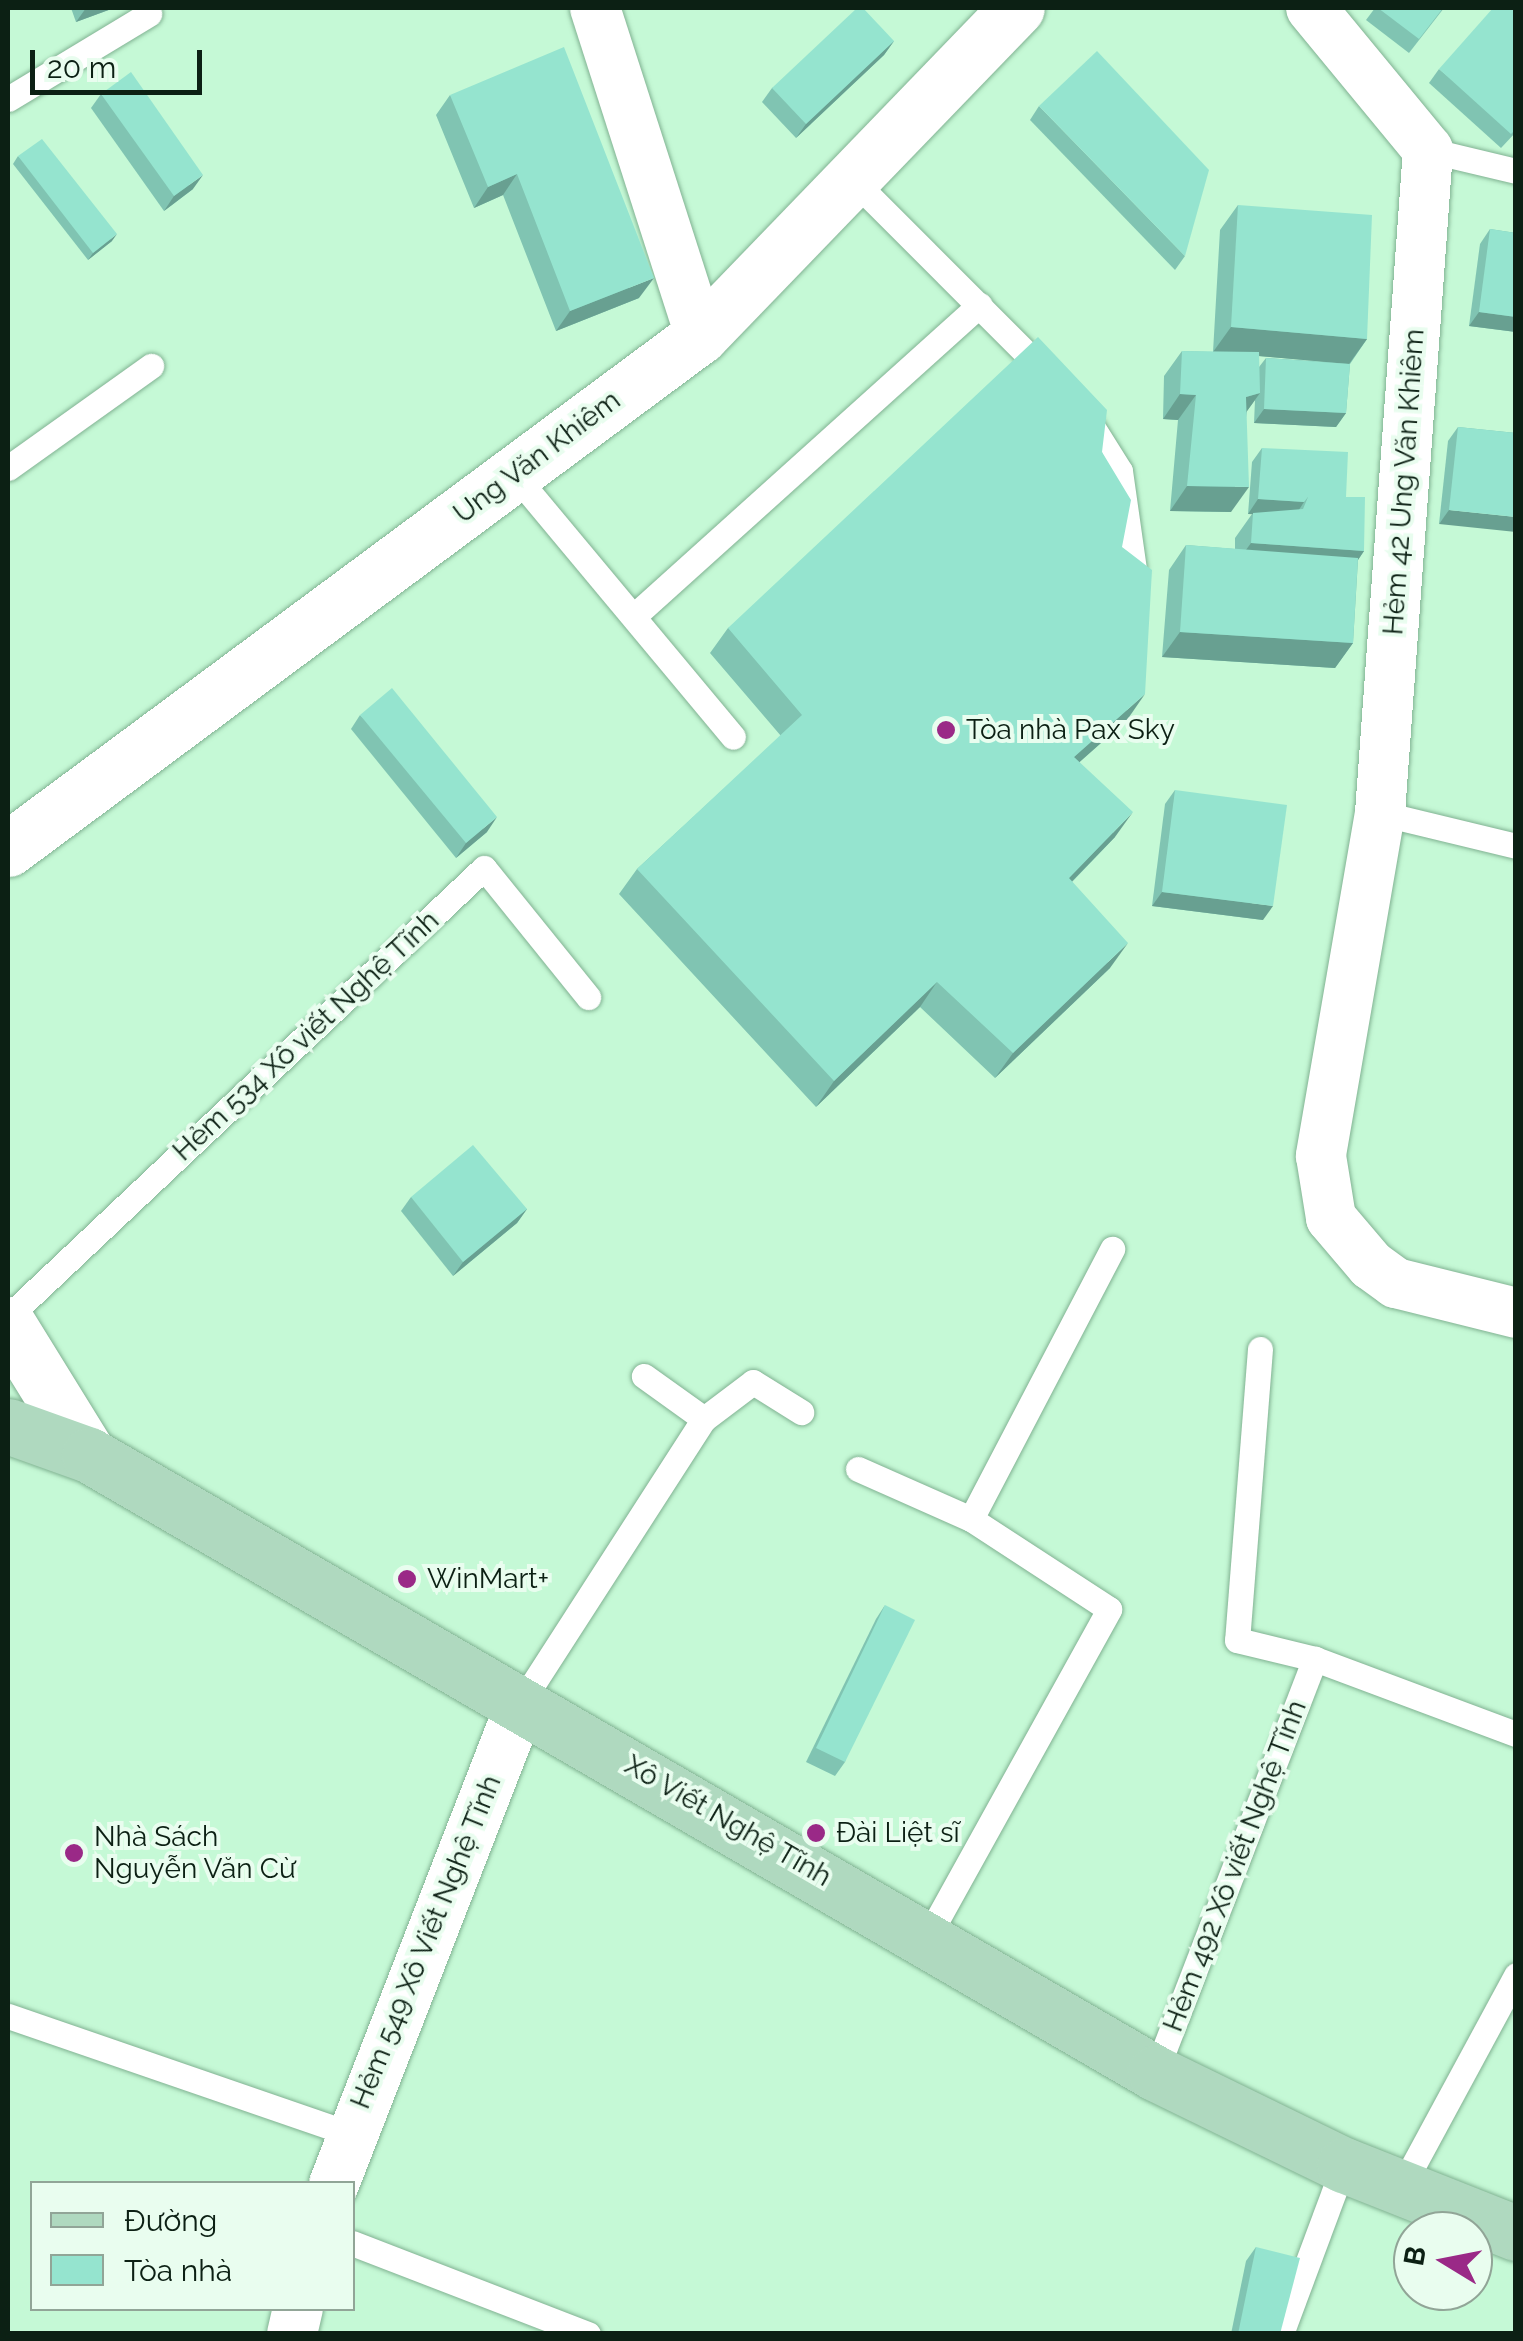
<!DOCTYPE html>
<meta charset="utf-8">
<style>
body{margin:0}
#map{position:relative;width:1523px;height:2341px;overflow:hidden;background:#c5f9d6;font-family:Raleway,sans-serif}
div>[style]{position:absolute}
.roads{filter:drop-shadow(0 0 2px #81b292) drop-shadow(0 0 2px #81b292)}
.service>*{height:25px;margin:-12.5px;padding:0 12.5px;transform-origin:12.5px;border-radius:12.5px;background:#fff}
.minor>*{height:50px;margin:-25px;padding:0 25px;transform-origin:25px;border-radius:25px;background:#fff}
.secondary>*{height:55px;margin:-27.5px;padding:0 27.5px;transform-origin:27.5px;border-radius:27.5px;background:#fff}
.primary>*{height:55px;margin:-27.5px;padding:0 27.5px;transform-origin:27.5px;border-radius:27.5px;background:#afd9bf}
.wall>*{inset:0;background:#80c4b2}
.shaded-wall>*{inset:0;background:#68a091}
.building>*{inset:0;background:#95e4cf}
.dots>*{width:28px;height:28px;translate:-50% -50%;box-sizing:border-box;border:5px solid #e9fdef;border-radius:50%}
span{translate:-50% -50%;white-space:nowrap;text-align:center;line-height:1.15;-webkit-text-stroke:8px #e9fdef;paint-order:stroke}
.street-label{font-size:28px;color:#0c2014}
.poi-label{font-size:28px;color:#0c2014}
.left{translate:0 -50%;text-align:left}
.frame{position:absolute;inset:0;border:10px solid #0c2014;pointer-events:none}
.legend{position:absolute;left:30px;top:2181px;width:325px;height:130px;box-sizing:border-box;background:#e9fdef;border:2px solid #91a597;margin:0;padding:12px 18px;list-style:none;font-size:30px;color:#0c2014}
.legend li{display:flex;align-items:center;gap:20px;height:50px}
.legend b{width:50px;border:2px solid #91a597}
.north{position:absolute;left:1393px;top:2211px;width:100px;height:100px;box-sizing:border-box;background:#e9fdef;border:2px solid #91a597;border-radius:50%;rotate:280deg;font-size:28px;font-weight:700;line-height:40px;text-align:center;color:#0c2014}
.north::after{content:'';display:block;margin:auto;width:35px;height:45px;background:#9a2987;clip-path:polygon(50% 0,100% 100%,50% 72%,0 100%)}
.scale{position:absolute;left:30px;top:50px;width:172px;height:45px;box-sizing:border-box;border:5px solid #0c2014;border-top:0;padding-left:12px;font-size:30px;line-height:35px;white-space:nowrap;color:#0c2014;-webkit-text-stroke:8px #e9fdef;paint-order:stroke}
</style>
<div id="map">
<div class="roads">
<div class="service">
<div style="left:8px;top:99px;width:165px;rotate:-31.1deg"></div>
<div style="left:1428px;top:150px;width:90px;rotate:13.4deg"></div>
<div style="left:853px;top:180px;width:274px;rotate:45deg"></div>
<div style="left:1085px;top:415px;width:66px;rotate:58deg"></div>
<div style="left:1120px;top:471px;width:99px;rotate:81.9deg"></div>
<div style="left:8px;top:468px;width:176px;rotate:-35.5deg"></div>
<div style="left:514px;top:474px;width:342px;rotate:50.2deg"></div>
<div style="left:634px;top:616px;width:465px;rotate:-42deg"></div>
<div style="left:1380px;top:813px;width:140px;rotate:13.6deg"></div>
<div style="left:8px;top:1317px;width:654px;rotate:-43.33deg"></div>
<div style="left:484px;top:868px;width:166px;rotate:51.1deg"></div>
<div style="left:1260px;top:1349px;width:292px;rotate:94.5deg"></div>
<div style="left:1237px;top:1640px;width:80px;rotate:13.7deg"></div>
<div style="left:1315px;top:1659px;width:215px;rotate:20.5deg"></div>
<div style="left:704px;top:1419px;width:61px;rotate:-37.1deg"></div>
<div style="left:753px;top:1382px;width:57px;rotate:32deg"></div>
<div style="left:858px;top:1469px;width:124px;rotate:23.9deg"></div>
<div style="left:522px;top:1701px;width:336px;rotate:-57.2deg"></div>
<div style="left:704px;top:1419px;width:74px;rotate:-144.4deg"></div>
<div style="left:927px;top:1938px;width:376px;rotate:-61deg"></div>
<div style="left:1109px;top:1609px;width:165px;rotate:-146.9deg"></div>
<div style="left:971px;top:1519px;width:305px;rotate:-62.4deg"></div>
<div style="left:8px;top:2016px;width:363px;rotate:19deg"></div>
<div style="left:1155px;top:2073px;width:444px;rotate:-68.9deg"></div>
<div style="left:1401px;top:2188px;width:242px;rotate:-61.6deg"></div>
<div style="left:352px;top:2243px;width:253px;rotate:21.1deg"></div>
<div style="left:1281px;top:2334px;width:180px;rotate:-69.6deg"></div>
</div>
<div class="minor">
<div style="left:595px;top:8px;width:344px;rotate:72.2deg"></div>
<div style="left:1311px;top:8px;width:184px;rotate:50.5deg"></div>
<div style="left:1428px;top:150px;width:665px;rotate:94.14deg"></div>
<div style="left:1380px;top:813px;width:348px;rotate:99.8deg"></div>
<div style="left:1321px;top:1156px;width:63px;rotate:80.8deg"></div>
<div style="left:1331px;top:1218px;width:62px;rotate:49.6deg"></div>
<div style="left:1371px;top:1265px;width:31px;rotate:36deg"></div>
<div style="left:1396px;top:1283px;width:124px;rotate:14deg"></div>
<div style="left:334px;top:2184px;width:518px;rotate:-68.73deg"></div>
<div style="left:292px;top:2334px;width:27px;rotate:-77deg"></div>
</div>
<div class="secondary">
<div style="left:8px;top:849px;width:861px;rotate:-36.55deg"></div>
<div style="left:700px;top:336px;width:456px;rotate:-46deg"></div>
<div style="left:8px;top:1324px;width:154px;rotate:58.3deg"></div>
</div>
<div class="primary">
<div style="left:8px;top:1426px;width:86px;rotate:19.7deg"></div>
<div style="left:89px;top:1455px;width:1232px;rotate:30.1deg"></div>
<div style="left:1155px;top:2073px;width:210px;rotate:26deg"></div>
<div style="left:1344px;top:2165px;width:185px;rotate:21.6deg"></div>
</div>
</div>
<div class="wall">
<div style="clip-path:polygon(71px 8px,114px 8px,76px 22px)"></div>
<div style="clip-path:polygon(1375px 8px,1444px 8px,1409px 53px,1366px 20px)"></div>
<div style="clip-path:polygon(894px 41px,884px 55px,796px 138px,762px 102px,772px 88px)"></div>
<div style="clip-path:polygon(1439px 69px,1516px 132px,1501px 148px,1429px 83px)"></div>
<div style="clip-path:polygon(101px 94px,193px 189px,164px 211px,91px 108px)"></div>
<div style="clip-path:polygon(450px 95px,639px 298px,556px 331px,503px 195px,474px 208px,436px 115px)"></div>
<div style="clip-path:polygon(1039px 106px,1185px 256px,1175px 270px,1030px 120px)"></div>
<div style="clip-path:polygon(18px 156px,112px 241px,88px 260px,13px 164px)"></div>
<div style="clip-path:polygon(evenodd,1238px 205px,1367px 339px,1350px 364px,1346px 413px,1336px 427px,1254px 423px,1255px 400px,1247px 411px,1231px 512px,1170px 511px,1178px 420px,1163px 419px,1164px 376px,1182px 351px,1213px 352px,1220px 230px,1238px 205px,1259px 356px,1328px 362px,1266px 358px,1259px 367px,1259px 356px)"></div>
<div style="clip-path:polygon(1490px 229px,1516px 233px,1516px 332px,1469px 326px,1480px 244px)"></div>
<div style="clip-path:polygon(1458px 427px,1516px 433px,1439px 524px,1448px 441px)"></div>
<div style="clip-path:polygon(1262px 448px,1346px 497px,1364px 551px,1358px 560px,1353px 643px,1335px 668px,1162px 657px,1169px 570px,1186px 545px,1235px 549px,1235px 538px,1252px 514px,1248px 514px,1252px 462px)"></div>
<div style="clip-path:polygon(1102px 452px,1122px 547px,1127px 720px,1079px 762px,1115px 837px,1072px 882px,1110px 968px,995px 1078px,920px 1007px,816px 1107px,619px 894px,637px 869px,781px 736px,710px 653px,728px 628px)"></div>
<div style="clip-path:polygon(360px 715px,487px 832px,456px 858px,351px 729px)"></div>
<div style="clip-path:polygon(1175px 790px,1263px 920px,1152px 906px,1165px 804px)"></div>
<div style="clip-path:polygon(411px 1197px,527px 1209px,517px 1223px,453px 1276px,401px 1211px)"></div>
<div style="clip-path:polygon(885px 1605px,845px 1762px,835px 1776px,806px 1762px,876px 1619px)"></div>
<div style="clip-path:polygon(1256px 2247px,1280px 2334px,1231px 2334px,1246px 2261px)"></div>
</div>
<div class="shaded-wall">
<div style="clip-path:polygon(86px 8px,114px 8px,76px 22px)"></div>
<div style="clip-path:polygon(894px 41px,884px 55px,796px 138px,806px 124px)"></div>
<div style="clip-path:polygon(517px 174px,503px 195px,474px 208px,488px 187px)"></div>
<div style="clip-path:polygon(203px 175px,193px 189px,164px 211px,174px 196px)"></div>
<div style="clip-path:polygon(117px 234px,112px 241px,88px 260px,93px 253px)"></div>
<div style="clip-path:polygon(654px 278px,639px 298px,556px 331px,570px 311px)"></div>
<div style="clip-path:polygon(1479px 312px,1516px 317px,1516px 332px,1469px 326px)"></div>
<div style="clip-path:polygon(1231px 327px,1367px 339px,1349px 364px,1213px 352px)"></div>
<div style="clip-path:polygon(1260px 393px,1242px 418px,1246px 397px)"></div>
<div style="clip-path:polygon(1180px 394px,1196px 395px,1178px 420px,1163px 419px)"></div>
<div style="clip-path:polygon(1264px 409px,1346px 413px,1336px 427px,1254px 423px)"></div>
<div style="clip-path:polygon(1187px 486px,1249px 487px,1231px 512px,1170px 511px)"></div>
<div style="clip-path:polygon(1258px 499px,1304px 502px,1295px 516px,1248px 514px)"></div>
<div style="clip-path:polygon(1449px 510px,1516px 517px,1516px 532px,1439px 524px)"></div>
<div style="clip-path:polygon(1251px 543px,1364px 551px,1347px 576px,1233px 568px)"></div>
<div style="clip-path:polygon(1180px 632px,1353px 643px,1335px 668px,1162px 657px)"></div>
<div style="clip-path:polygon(1145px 694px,1127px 720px,1056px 783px,1074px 757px)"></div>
<div style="clip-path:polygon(1133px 812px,1115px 837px,1051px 903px,1069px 878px)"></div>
<div style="clip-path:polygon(497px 817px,487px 832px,456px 858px,466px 843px)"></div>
<div style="clip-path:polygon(1162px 892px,1273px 906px,1263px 920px,1152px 906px)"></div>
<div style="clip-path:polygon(1128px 943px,1110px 968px,995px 1078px,1013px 1053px)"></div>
<div style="clip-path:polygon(937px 982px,920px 1007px,816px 1107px,834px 1081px)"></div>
<div style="clip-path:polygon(527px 1209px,517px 1223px,453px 1276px,463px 1262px)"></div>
</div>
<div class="building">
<div style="clip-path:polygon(857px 8px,863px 8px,894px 41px,806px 124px,772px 88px)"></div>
<div style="clip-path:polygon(1378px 8px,1443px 8px,1419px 39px)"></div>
<div style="clip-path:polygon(1493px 8px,1516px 8px,1516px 129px,1511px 134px,1439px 69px)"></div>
<div style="clip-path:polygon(564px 47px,654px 278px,570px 311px,517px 174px,488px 187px,450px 95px)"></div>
<div style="clip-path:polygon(1097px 51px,1209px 170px,1185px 256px,1039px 106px)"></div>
<div style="clip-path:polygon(131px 72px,203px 175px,174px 196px,101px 94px)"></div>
<div style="clip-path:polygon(42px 139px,117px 234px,93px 253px,18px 156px)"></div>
<div style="clip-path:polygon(1238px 205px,1372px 215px,1367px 339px,1231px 327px)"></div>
<div style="clip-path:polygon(1490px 229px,1516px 233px,1516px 317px,1479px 312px)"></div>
<div style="clip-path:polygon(1038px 337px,1107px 410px,1102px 452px,1131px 500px,1122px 547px,1152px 570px,1145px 694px,1074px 757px,1133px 812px,1069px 878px,1128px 943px,1013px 1053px,937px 982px,834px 1081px,637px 869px,802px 715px,728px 628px)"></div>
<div style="clip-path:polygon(1182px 351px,1259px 352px,1260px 393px,1246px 397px,1249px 487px,1187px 486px,1196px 395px,1180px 394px)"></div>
<div style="clip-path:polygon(1266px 358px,1350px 364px,1346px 413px,1264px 409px)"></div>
<div style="clip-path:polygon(1458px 427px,1516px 433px,1516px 517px,1449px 510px)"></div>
<div style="clip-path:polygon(1262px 448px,1348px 452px,1346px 497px,1308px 497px,1304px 502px,1258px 499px)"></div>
<div style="clip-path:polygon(1308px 497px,1365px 497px,1364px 551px,1251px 543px,1253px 513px,1303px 509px)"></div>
<div style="clip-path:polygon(1186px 545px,1358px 558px,1353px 643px,1180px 632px)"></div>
<div style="clip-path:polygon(392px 688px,497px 817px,466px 843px,360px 715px)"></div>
<div style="clip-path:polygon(1175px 790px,1287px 805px,1273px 906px,1162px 892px)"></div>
<div style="clip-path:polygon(473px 1145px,527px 1209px,463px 1262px,411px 1197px)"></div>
<div style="clip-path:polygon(885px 1605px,915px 1620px,845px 1762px,816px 1748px)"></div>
<div style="clip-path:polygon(1256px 2247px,1300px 2258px,1280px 2334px,1238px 2334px)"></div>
</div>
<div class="dots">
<div style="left:946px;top:730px;background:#9a2987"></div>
<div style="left:407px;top:1579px;background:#9a2987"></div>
<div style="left:816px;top:1833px;background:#9a2987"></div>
<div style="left:74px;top:1853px;background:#9a2987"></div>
</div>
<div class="street-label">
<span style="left:537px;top:457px;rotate:-37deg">Ung Văn Khiêm</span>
<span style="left:1404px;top:482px;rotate:-86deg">Hẻm 42 Ung Văn Khiêm</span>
<span style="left:306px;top:1036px;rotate:-43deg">Hẻm 534 Xô viết Nghệ Tĩnh</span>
<span style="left:728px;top:1821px;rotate:30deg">Xô Viết Nghệ Tĩnh</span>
<span style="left:1235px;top:1866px;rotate:-69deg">Hẻm 492 Xô viết Nghệ Tĩnh</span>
<span style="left:426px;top:1942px;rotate:-68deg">Hẻm 549 Xô Viết Nghệ Tĩnh</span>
</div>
<div class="poi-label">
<span class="left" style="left:966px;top:730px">Tòa nhà Pax Sky</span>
<span class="left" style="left:427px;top:1579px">WinMart+</span>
<span class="left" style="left:836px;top:1833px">Đài Liệt sĩ</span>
<span class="left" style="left:94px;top:1853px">Nhà Sách<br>Nguyễn Văn Cừ</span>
</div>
<div class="frame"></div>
<ul class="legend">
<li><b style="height:12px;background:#afd9bf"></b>Đường</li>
<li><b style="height:28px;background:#95e4cf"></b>Tòa nhà</li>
</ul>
<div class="north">B</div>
<div class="scale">20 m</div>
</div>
